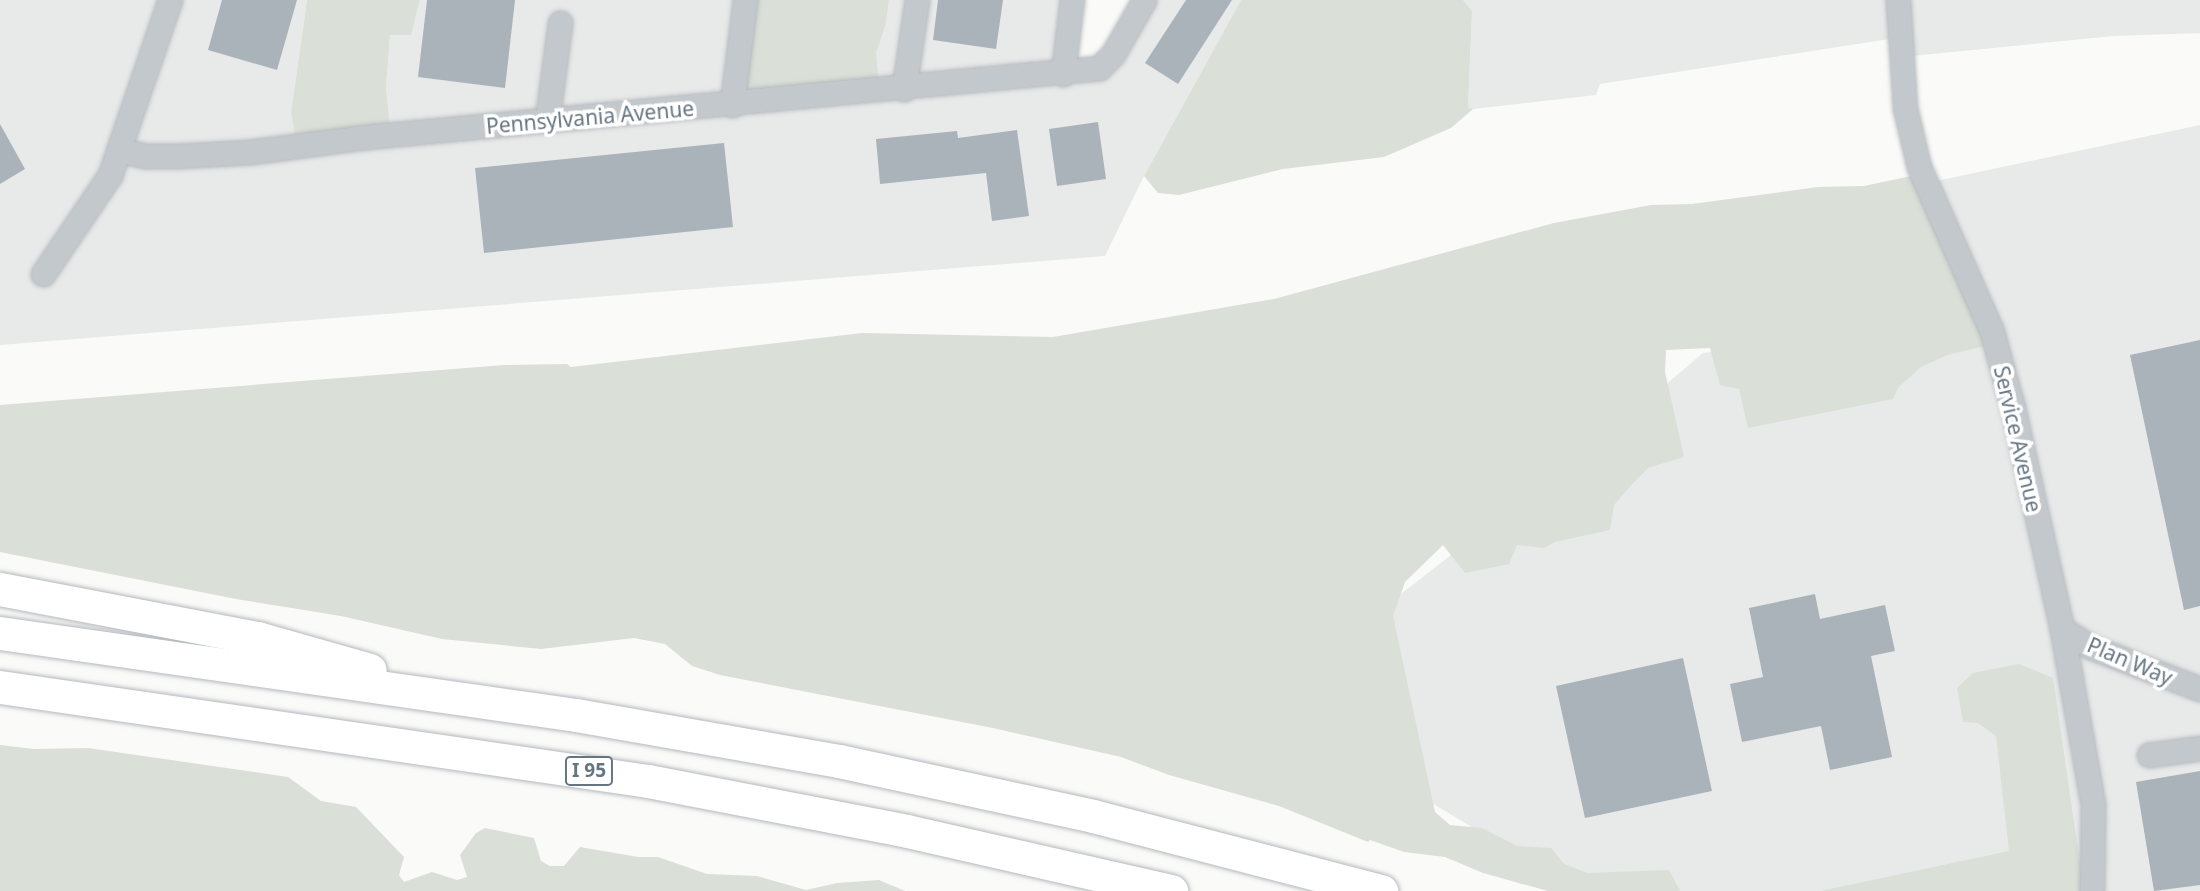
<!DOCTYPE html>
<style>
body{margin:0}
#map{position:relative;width:2200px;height:891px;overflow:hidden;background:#fafaf8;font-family:"Noto Sans",sans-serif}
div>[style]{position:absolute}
.built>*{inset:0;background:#e8e9e9}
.green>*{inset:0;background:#dadfd7}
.building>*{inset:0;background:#aab3b9}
.roads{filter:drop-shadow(0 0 2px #b4b9bd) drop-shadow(0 0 2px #b4b9bd)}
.minor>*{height:23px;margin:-11.5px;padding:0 11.5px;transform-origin:11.5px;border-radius:11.5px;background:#c3c8cc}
.highway>*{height:33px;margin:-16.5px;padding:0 16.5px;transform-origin:16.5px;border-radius:16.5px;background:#fff}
span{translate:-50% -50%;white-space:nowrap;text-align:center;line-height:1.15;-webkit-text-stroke:7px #fff;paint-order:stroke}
.shield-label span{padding:2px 5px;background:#fff;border:2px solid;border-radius:5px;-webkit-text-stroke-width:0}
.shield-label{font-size:19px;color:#657683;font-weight:700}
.street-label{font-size:21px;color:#657683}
</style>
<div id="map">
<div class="built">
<div style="clip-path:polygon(0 0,307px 0,291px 112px,391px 132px,386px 88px,390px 35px,411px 34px,420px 0,743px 0,876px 53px,886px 24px,889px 0,1071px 0,1063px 68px,1100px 66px,1142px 0,1241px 0,1144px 176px,1105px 256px,0 345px)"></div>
<div style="clip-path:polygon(1463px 0,2200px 0,2200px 33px,2114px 36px,1902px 57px,1896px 38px,1600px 84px,1596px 95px,1473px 109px,1468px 109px,1472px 11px)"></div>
<div style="clip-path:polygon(2200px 125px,2200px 891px,1602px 891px,1547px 872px,1425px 799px,1384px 607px,1610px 432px,1703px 353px,1927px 322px,1880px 193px)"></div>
</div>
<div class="green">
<div style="clip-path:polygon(307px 0,420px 0,411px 35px,390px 35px,386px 88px,391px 133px,297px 144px,291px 112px)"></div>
<div style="clip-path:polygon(743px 0,889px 0,886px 24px,876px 53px,879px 87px,735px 103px)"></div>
<div style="clip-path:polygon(1241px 0,1463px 0,1472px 11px,1468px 108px,1473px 109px,1451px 128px,1384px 157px,1283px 169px,1179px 195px,1158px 193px,1144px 176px)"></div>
<div style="clip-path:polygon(1916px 175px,1993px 344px,1947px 355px,1921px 367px,1898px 388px,1893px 399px,1748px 428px,1739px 389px,1720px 385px,1710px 348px,1666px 350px,1665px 372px,1684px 457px,1648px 468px,1633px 483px,1614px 505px,1610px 530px,1555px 542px,1544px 548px,1517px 545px,1509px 564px,1465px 573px,1443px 545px,1405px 582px,1393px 616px,1435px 812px,1450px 825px,1482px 828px,1517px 846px,1551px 848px,1564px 864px,1587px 873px,1669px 870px,1680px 891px,1548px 891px,1483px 873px,1445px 857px,1404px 852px,1370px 840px,1368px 842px,1279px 806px,1169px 775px,1121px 757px,993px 728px,720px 675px,692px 666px,665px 644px,634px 638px,541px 649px,442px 639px,341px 616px,236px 599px,0 552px,0 405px,504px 365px,567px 364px,571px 367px,862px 333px,1053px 337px,1274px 299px,1554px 223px,1651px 205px,1692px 204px,1818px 187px,1864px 186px)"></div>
<div style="clip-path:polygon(2019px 664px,2053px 678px,2084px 891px,1821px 891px,2009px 851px,1996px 736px,1978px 723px,1963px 722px,1957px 688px,1973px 673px)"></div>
<div style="clip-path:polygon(0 745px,34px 749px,88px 748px,288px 777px,321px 801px,356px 807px,404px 857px,399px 875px,404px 882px,432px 872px,457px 880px,467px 877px,460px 855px,476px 833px,485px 828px,534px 838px,541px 861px,550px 866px,564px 866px,580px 847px,638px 857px,658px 857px,707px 874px,757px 876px,806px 890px,837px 883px,879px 880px,905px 891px,0 891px)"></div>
</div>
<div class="building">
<div style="clip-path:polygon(222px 0,297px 0,277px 70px,208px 50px)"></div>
<div style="clip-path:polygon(427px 0,515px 0,505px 88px,418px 77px)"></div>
<div style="clip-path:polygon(938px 0,1003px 0,996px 49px,933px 40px)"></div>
<div style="clip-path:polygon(1186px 0,1232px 0,1178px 84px,1145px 63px)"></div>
<div style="clip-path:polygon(1098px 122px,1106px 179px,1057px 186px,1049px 129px)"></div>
<div style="clip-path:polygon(0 124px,25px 169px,0 184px)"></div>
<div style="clip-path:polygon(1017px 130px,1029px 216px,992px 221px,986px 173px,880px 184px,876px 139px,957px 131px,958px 138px)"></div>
<div style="clip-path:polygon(724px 143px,733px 227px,484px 253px,475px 168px)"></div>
<div style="clip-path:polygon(2200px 340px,2200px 606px,2184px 610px,2130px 355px)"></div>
<div style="clip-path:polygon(1815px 594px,1820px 619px,1885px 605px,1895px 651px,1871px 656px,1892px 757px,1830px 770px,1821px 726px,1742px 742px,1730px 684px,1763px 677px,1749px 608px)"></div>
<div style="clip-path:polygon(1683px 658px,1712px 791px,1585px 818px,1556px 686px)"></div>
<div style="clip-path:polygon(2200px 771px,2200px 885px,2154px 891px,2136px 782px)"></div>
</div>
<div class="roads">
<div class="minor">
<div style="left:1898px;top:0;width:108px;rotate:86.3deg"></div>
<div style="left:1905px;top:108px;width:61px;rotate:76.7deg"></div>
<div style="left:1919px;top:167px;width:180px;rotate:66.1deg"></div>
<div style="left:1992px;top:332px;width:79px;rotate:74.6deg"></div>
<div style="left:2013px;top:408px;width:226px;rotate:77.5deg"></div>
<div style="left:2062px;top:629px;width:178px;rotate:80deg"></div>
<div style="left:2093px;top:804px;width:87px;rotate:90.7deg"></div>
<div style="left:1063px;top:74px;width:75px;rotate:-83.1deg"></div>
<div style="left:904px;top:89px;width:90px;rotate:-81.7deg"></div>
<div style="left:732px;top:105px;width:106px;rotate:-82.9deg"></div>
<div style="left:547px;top:121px;width:99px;rotate:-82.4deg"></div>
<div style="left:119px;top:150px;width:28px;rotate:13deg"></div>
<div style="left:146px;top:156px;width:32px"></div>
<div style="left:178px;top:156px;width:72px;rotate:-3.2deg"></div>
<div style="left:250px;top:152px;width:117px;rotate:-7.4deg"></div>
<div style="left:366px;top:137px;width:736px;rotate:-5.38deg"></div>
<div style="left:1099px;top:68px;width:20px;rotate:-45deg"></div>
<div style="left:1113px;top:54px;width:62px;rotate:-60.1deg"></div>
<div style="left:43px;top:274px;width:120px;rotate:-55.9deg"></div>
<div style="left:110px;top:175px;width:185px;rotate:-71.1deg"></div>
<div style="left:2062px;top:629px;width:34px;rotate:32deg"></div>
<div style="left:2091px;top:647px;width:117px;rotate:21.1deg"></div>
<div style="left:2149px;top:755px;width:51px;rotate:-7.8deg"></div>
</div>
<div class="highway">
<div style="left:0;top:589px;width:262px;rotate:10.8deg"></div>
<div style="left:257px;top:638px;width:117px;rotate:15.8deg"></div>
<div style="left:0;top:633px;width:582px;rotate:8.1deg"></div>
<div style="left:576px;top:715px;width:267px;rotate:9.9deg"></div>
<div style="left:839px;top:761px;width:260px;rotate:12.2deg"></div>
<div style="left:1093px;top:816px;width:298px;rotate:14.6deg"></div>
<div style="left:0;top:687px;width:655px;rotate:8.25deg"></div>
<div style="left:648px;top:781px;width:264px;rotate:10.9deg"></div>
<div style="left:907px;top:831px;width:271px;rotate:12.8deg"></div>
</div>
</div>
<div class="shield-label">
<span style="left:589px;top:771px">I 95</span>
</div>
<div class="street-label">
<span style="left:590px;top:117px;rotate:-5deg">Pennsylvania Avenue</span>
<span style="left:2018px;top:439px;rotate:77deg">Service Avenue</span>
<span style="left:2130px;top:661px;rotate:23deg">Plan Way</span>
</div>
</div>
